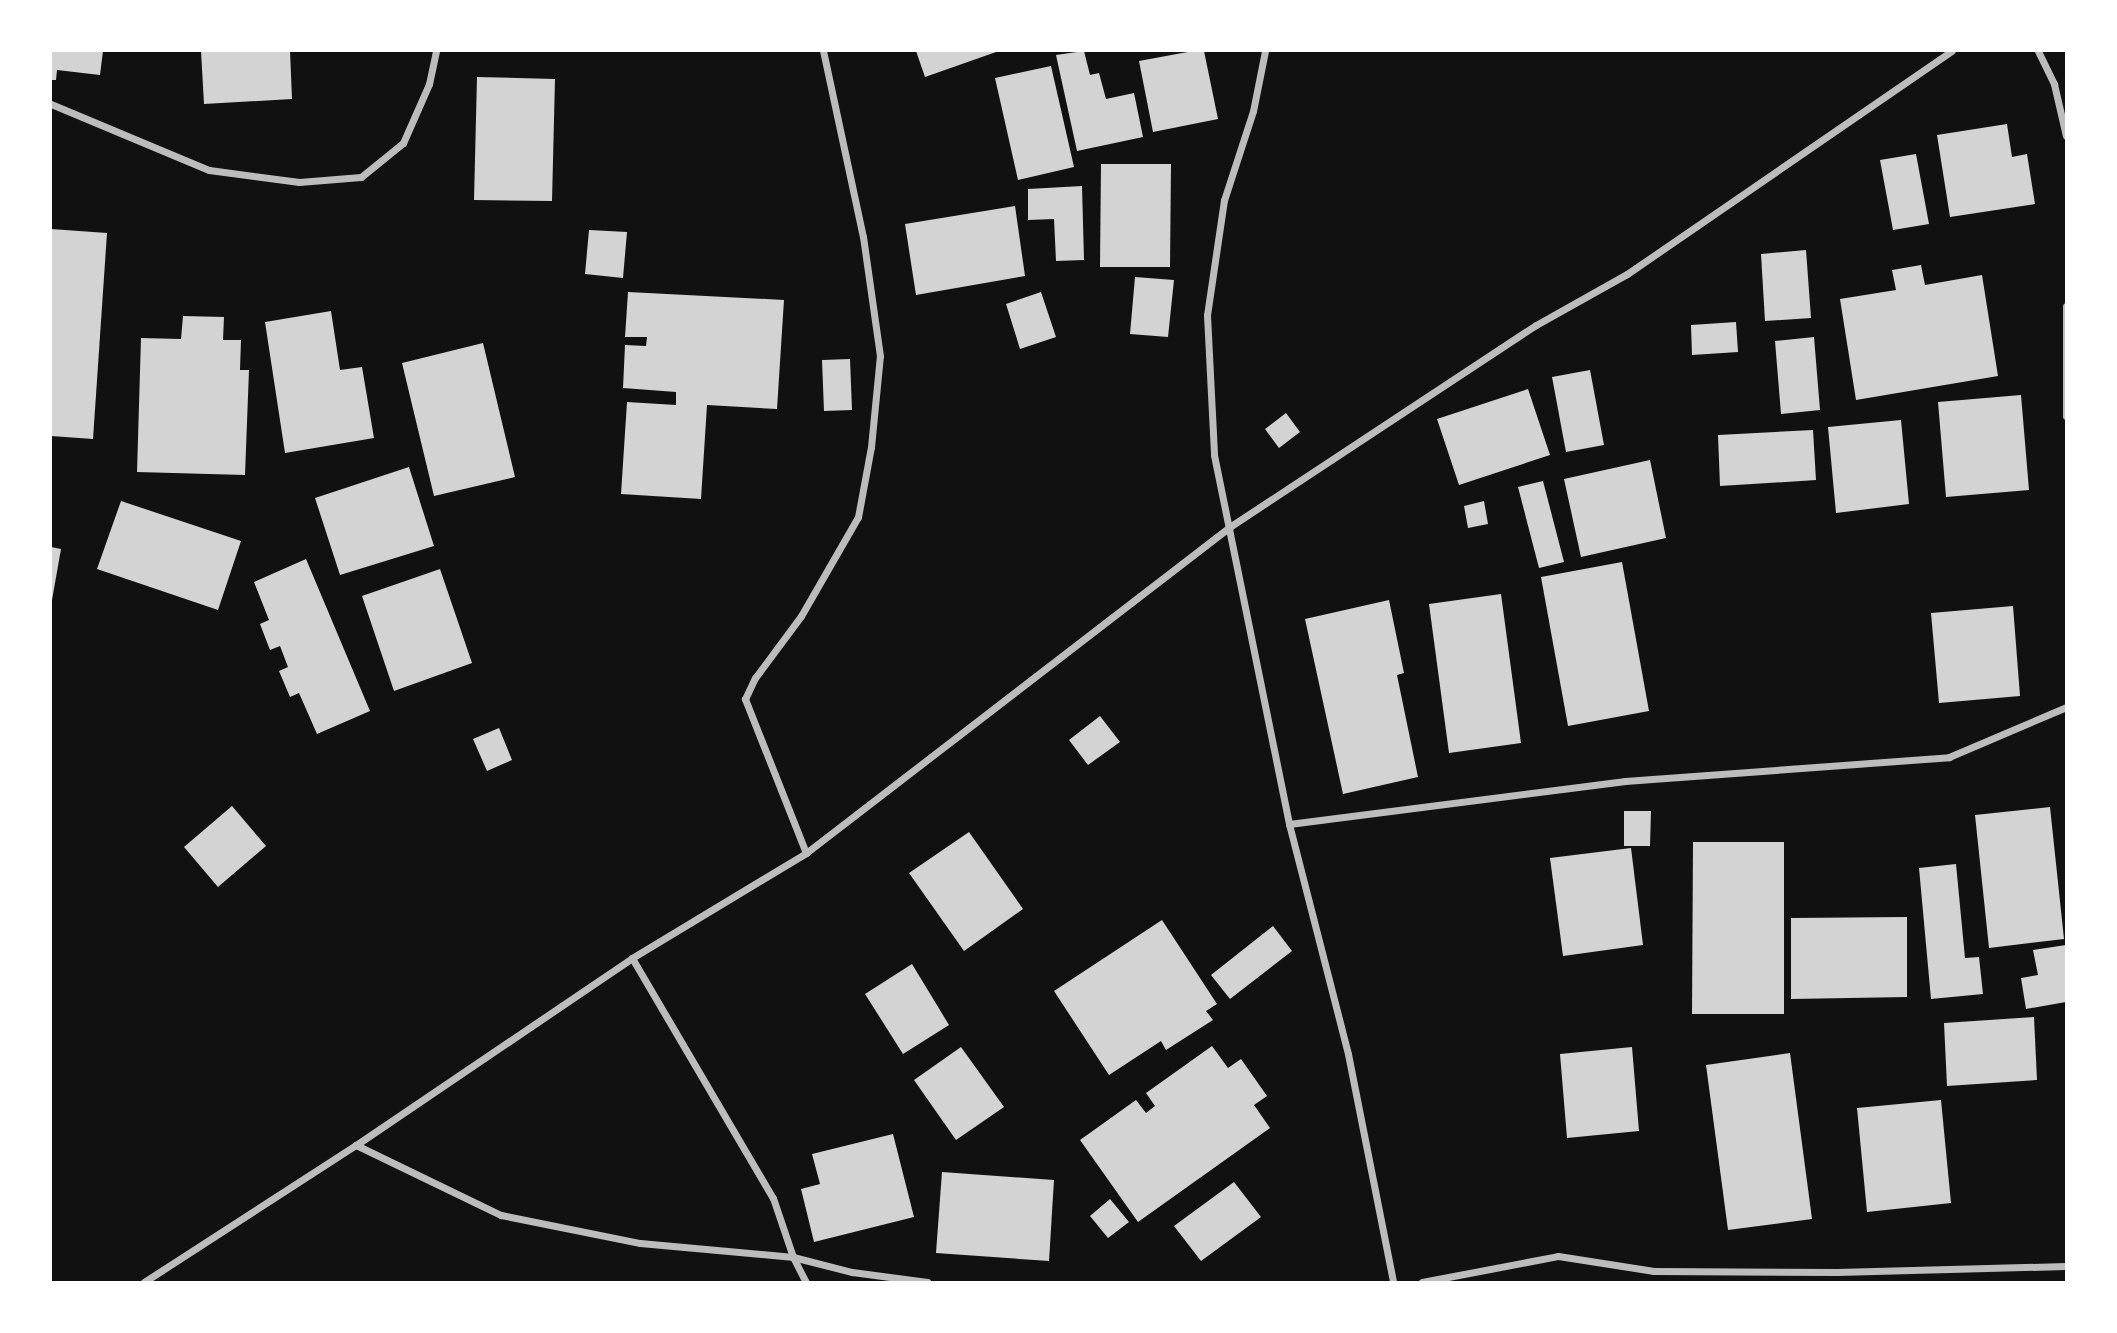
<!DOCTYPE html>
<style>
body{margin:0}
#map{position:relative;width:2117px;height:1333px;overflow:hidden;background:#111;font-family:"IBM Plex Sans",sans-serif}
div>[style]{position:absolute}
.building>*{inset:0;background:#d3d3d3}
.minor>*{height:7px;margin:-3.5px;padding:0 3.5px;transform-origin:3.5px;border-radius:3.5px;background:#bcbcbc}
span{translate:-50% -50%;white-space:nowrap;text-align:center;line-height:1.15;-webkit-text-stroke:6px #fff;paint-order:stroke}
.frame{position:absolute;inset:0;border:52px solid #fff;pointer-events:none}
</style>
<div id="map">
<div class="building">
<div style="clip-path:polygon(51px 51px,103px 51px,100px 75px,57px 70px,56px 80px,51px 80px)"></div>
<div style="clip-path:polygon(201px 51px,290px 51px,292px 99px,204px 104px)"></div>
<div style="clip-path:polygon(916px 51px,999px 51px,925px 77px)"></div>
<div style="clip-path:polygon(1084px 51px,1090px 75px,1099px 73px,1106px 99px,1134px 93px,1143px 137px,1077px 151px,1056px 55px)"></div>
<div style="clip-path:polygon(1193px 51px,1204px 51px,1218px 119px,1153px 132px,1139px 61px)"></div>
<div style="clip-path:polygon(1051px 66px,1074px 167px,1018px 180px,995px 78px)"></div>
<div style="clip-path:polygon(477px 77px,555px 79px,552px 201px,474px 200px)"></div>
<div style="clip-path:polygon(2007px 124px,2012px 157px,2027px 154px,2035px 204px,1950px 217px,1937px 135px)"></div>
<div style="clip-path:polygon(1916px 154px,1929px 224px,1893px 230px,1880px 160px)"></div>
<div style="clip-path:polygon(1101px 164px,1171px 164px,1170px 267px,1100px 267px)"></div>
<div style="clip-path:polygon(1082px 186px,1084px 260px,1056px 261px,1054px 219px,1028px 220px,1028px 189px)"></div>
<div style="clip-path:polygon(1015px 206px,1025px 276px,916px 295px,905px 224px)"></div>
<div style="clip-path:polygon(51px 229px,107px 233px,93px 439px,51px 436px)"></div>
<div style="clip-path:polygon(589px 230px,627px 232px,623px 278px,585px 274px)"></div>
<div style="clip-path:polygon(1806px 250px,1811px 318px,1765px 321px,1761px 254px)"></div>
<div style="clip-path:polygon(1921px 265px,1925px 285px,1982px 275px,1998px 376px,1856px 400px,1840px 299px,1896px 290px,1892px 270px)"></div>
<div style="clip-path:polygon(1135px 277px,1174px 280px,1168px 337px,1130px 334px)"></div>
<div style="clip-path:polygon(628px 292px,784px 300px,777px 409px,707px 405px,701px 499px,621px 494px,627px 402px,676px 405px,676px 392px,623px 388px,625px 345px,646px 346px,647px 337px,625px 337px)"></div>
<div style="clip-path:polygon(1041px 292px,1056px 337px,1020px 349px,1006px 304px)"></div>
<div style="clip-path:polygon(331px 311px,340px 370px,362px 367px,374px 438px,285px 453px,265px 322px)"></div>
<div style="clip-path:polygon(183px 316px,224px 317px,223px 340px,241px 340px,240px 370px,249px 370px,245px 475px,137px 472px,141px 338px,181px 339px)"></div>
<div style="clip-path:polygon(1736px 322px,1738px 352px,1692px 355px,1691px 325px)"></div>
<div style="clip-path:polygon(1814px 337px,1820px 410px,1781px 414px,1775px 341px)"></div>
<div style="clip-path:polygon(483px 343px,515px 477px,434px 496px,402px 363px)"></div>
<div style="clip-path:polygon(850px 359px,852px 410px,824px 411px,822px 360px)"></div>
<div style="clip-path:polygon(1590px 370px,1604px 445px,1566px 452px,1552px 377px)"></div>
<div style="clip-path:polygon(1528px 389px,1550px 455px,1459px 485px,1437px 419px)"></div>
<div style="clip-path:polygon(2021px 395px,2029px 490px,1946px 497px,1938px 402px)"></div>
<div style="clip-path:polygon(1286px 413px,1300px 432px,1279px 448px,1265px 429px)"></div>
<div style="clip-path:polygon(1901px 420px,1909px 504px,1836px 513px,1828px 427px)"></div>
<div style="clip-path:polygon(1813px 430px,1816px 480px,1720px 486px,1718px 435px)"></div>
<div style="clip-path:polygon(1650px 460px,1666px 538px,1581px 557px,1564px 479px)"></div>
<div style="clip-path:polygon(409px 467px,434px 546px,340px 575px,315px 498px)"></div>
<div style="clip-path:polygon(1543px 481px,1564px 562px,1539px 568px,1518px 487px)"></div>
<div style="clip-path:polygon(121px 501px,241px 541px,218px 610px,97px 569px)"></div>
<div style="clip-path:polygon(1484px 501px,1488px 524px,1468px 528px,1464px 506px)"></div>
<div style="clip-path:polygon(51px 547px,61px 549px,52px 600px,51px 600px)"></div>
<div style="clip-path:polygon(306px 559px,370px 711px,317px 734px,299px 693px,290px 697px,279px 671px,288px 667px,280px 646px,270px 650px,260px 624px,269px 620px,254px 582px)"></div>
<div style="clip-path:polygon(1622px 562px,1649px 711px,1568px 726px,1541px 577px)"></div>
<div style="clip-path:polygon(440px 569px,472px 663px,394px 691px,362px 596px)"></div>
<div style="clip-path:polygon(1501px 594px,1521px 743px,1449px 753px,1429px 604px)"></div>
<div style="clip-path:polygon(1389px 600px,1404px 673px,1397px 675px,1418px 777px,1343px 794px,1305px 619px)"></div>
<div style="clip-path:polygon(2013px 606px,2020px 696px,1939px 703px,1931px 613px)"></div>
<div style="clip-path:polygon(1100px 716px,1120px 742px,1088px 765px,1069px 740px)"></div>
<div style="clip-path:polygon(499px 728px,512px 760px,487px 771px,473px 739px)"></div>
<div style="clip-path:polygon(232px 806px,266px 846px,218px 887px,184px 847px)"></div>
<div style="clip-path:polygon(2050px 807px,2064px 939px,1989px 948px,1975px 815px)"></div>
<div style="clip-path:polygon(1624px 811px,1651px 811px,1650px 846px,1624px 846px)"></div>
<div style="clip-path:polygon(969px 832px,1023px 909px,964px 951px,909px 873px)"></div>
<div style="clip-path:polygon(1693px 842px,1784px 842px,1784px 1014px,1692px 1014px)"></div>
<div style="clip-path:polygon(1631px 848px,1643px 945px,1563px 956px,1550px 858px)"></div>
<div style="clip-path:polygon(1956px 864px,1965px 958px,1979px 957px,1983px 994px,1931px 999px,1919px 868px)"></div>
<div style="clip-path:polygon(1907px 917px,1907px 997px,1791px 999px,1791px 918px)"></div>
<div style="clip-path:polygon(1162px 920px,1217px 1004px,1206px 1011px,1213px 1020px,1166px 1050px,1161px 1041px,1109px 1075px,1054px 991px)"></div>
<div style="clip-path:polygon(1273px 926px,1292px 951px,1230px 999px,1211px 975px)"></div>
<div style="clip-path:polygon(2066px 945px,2066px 1002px,2026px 1009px,2021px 978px,2038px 975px,2033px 950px)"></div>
<div style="clip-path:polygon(912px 964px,949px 1025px,903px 1054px,865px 994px)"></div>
<div style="clip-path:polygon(2034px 1017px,2037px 1080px,1947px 1086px,1944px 1023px)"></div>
<div style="clip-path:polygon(1212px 1046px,1228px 1068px,1241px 1059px,1267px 1096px,1254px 1105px,1270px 1128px,1138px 1222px,1080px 1140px,1136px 1100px,1146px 1113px,1155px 1106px,1146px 1093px)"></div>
<div style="clip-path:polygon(961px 1047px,1004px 1107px,956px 1140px,914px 1080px)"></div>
<div style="clip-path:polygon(1632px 1047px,1639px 1131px,1567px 1138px,1560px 1054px)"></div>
<div style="clip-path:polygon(1790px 1053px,1812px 1219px,1728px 1230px,1706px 1065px)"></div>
<div style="clip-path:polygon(1941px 1100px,1951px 1203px,1867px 1212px,1857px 1108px)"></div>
<div style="clip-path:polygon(893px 1134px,914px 1217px,814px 1242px,801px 1189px,820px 1184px,812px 1154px)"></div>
<div style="clip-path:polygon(942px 1172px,1054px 1180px,1049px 1261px,936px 1253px)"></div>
<div style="clip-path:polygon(1234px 1182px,1261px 1217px,1201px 1261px,1174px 1226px)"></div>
<div style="clip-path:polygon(1110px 1199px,1129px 1222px,1108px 1238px,1090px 1216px)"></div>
</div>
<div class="minor">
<div style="left:1265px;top:51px;width:61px;rotate:101.3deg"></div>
<div style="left:1253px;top:111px;width:94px;rotate:108deg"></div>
<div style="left:1224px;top:200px;width:116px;rotate:98.4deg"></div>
<div style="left:1207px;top:315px;width:140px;rotate:87.1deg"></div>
<div style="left:1214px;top:455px;width:377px;rotate:78.5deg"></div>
<div style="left:1289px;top:824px;width:237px;rotate:75.6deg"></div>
<div style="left:1348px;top:1054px;width:232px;rotate:78.8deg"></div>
<div style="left:2038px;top:51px;width:37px;rotate:64deg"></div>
<div style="left:2054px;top:84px;width:53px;rotate:77deg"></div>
<div style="left:51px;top:104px;width:171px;rotate:22.7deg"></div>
<div style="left:209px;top:170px;width:91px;rotate:7.6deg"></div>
<div style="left:299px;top:182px;width:62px;rotate:-4.6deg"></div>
<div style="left:361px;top:177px;width:54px;rotate:-39deg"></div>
<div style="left:403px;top:143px;width:64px;rotate:-66.2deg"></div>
<div style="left:429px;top:84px;width:34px;rotate:-78deg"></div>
<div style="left:2066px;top:306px;width:110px;rotate:90deg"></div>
<div style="left:1289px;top:824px;width:339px;rotate:-7.3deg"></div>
<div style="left:1625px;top:781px;width:325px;rotate:-4.2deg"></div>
<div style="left:1949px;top:757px;width:127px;rotate:-23.1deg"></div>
<div style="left:806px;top:853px;width:166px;rotate:-111.6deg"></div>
<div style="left:745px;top:699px;width:23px;rotate:-65deg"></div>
<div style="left:755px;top:678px;width:77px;rotate:-53.4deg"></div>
<div style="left:801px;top:616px;width:114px;rotate:-60.1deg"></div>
<div style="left:858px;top:517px;width:71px;rotate:-79.5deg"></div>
<div style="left:871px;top:447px;width:91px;rotate:-84.4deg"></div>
<div style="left:880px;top:356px;width:120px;rotate:-98.1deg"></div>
<div style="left:863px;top:237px;width:190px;rotate:-102.1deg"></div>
<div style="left:632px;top:958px;width:278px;rotate:59.6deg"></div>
<div style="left:773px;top:1198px;width:62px;rotate:71.3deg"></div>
<div style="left:793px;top:1257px;width:28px;rotate:63deg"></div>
<div style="left:356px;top:1145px;width:161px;rotate:25.8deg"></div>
<div style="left:501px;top:1215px;width:142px;rotate:11.4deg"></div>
<div style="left:640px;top:1243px;width:154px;rotate:5.2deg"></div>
<div style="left:793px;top:1257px;width:61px;rotate:14.3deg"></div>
<div style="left:852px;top:1272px;width:76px;rotate:7.6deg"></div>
<div style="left:144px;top:1282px;width:252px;rotate:-32.9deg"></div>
<div style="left:356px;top:1145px;width:333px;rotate:-34.1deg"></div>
<div style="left:632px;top:958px;width:203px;rotate:-31.1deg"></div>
<div style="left:806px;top:853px;width:536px;rotate:-37.58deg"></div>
<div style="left:1231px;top:526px;width:365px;rotate:-33.4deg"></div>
<div style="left:1536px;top:325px;width:104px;rotate:-29.3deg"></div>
<div style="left:1627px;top:274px;width:394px;rotate:-34.5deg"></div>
<div style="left:1422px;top:1282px;width:138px;rotate:-10.8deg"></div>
<div style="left:1558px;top:1256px;width:97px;rotate:8.9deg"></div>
<div style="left:1654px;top:1271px;width:183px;rotate:0.3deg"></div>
<div style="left:1837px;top:1272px;width:229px;rotate:-1.5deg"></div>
</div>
<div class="frame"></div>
</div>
